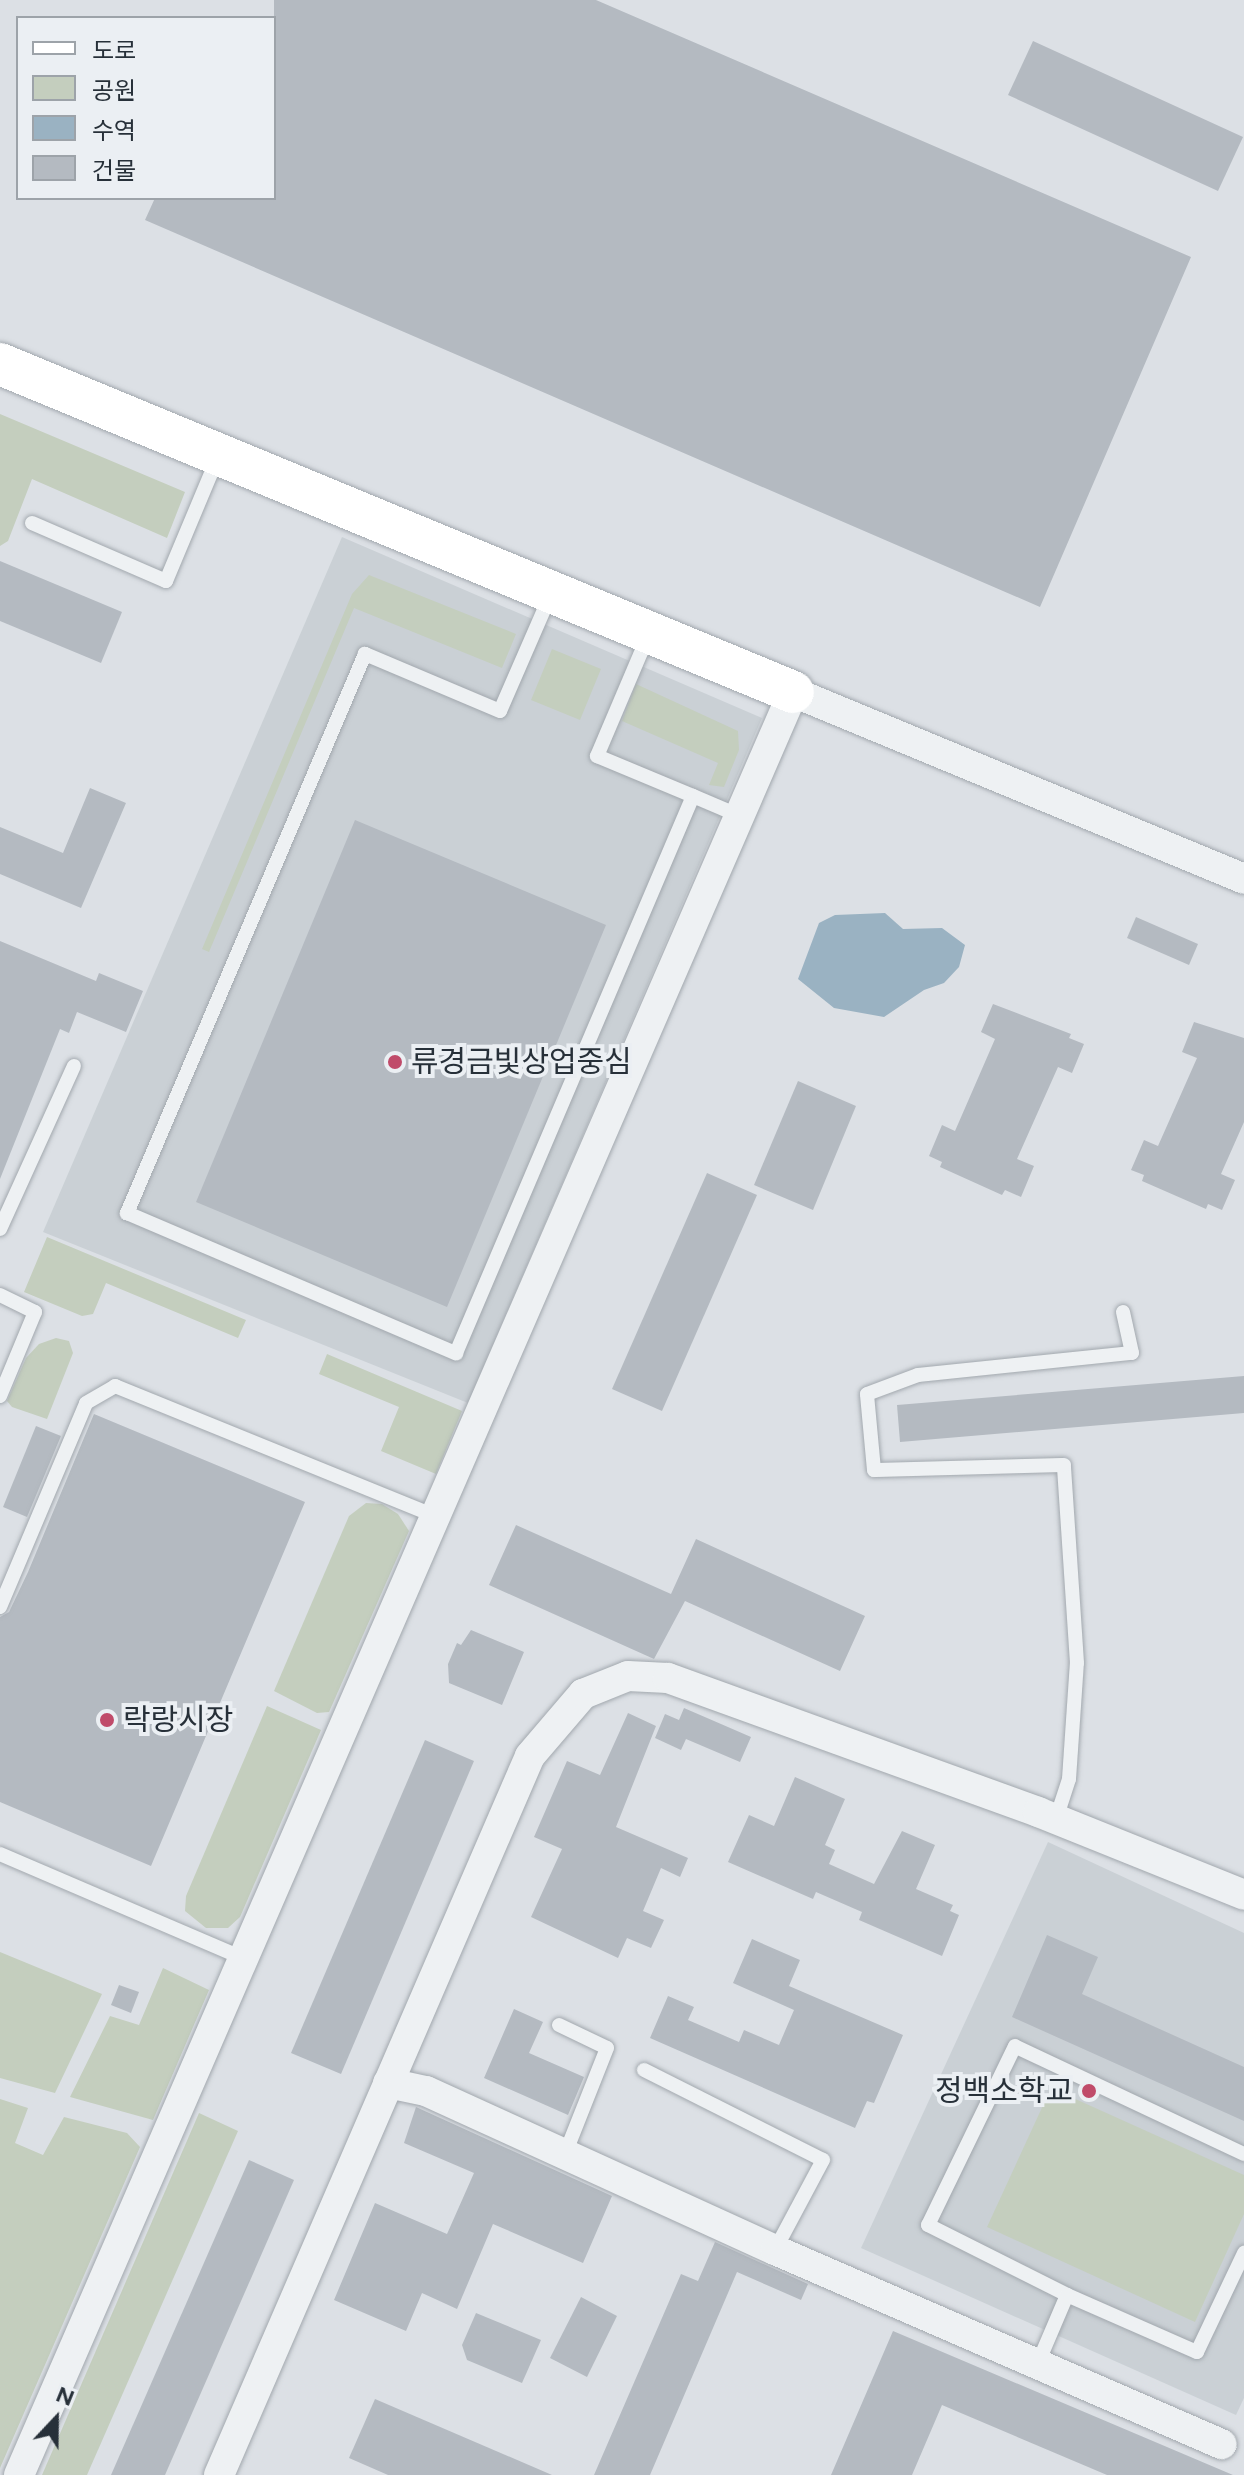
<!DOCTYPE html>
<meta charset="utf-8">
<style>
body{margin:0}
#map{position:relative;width:1244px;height:2475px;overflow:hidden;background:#dce0e5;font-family:Figtree,"Noto Sans KR",sans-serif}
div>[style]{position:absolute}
.built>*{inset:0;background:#cad0d5}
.green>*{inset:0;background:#c4cebe}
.water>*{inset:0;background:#9ab2c2}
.building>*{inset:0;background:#b4bac1}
.roads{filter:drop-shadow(0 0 2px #a2a8ae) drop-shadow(0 0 2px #a2a8ae)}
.service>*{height:14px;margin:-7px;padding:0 7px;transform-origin:7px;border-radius:7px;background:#eef1f3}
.minor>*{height:30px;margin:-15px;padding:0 15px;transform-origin:15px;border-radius:15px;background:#eef1f3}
.secondary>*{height:42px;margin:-21px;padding:0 21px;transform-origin:21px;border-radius:21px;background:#fff}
.dots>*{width:22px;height:22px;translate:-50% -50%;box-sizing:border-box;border:4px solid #ebeff3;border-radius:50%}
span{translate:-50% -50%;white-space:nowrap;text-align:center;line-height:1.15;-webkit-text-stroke:8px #ebeff3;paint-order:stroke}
.poi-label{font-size:30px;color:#273039}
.left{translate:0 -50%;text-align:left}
.right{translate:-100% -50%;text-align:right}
.legend{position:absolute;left:16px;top:16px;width:260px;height:184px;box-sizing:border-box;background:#ebeff3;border:2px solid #9da3a9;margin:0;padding:10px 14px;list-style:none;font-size:24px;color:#273039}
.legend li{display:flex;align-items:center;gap:16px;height:40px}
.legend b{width:40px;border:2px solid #9da3a9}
.north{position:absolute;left:16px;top:2379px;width:80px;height:80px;-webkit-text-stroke:6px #ebeff3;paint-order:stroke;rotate:22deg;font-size:22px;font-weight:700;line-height:32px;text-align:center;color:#273039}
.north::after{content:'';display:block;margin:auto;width:28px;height:36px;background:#273039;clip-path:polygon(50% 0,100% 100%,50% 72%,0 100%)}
</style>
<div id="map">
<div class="built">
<div style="clip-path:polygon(342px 537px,762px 718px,468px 1403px,43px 1232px)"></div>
<div style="clip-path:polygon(1048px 1842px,1244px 1933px,1244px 2398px,1236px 2415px,861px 2248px)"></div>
</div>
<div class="green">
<div style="clip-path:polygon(0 414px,185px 492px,167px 538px,32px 479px,8px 541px,0 546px)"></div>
<div style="clip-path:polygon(369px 575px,516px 634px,502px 668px,354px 608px,209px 952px,202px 949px,352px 594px)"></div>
<div style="clip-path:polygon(552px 649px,601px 669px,580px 720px,531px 700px)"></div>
<div style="clip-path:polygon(636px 684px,738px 731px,739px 750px,724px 787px,709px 785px,718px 763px,622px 721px)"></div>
<div style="clip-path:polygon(47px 1237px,246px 1320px,238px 1338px,106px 1283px,93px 1314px,82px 1316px,24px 1292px)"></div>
<div style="clip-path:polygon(56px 1338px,69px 1341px,73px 1353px,47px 1419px,12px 1407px,7px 1401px,26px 1358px,39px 1344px)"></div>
<div style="clip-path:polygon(327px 1354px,462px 1411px,436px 1474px,381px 1451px,399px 1407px,319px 1374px)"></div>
<div style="clip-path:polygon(366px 1503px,382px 1504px,398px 1514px,409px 1531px,329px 1712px,317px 1713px,274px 1691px,349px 1516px)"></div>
<div style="clip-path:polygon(267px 1706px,321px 1730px,240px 1917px,228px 1928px,206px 1928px,185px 1911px,186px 1896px)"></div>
<div style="clip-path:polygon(0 1952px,102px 1994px,55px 2093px,0 2078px)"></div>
<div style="clip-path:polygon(163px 1968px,209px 1990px,153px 2120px,70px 2097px,110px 2016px,139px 2025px)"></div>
<div style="clip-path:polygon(1051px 2088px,1244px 2175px,1244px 2214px,1195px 2322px,987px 2227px)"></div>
<div style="clip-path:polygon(0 2099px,28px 2108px,15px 2143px,43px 2155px,64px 2117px,127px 2133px,140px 2147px,0 2468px)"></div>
<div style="clip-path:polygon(199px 2113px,238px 2131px,87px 2475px,42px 2475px)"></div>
</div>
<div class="water">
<div style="clip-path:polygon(885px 913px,903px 929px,942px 928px,965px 945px,959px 967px,944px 983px,924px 990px,884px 1017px,834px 1008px,798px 979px,819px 923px,835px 915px)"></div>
</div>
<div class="building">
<div style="clip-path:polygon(274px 0,596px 0,1191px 257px,1040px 607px,145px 220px,155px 198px,274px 198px)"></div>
<div style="clip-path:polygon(1033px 41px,1243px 137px,1218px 191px,1008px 95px)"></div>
<div style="clip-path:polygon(0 561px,122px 612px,101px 663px,0 621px)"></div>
<div style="clip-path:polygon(90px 788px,126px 803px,81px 908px,0 874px,0 827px,63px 853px)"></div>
<div style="clip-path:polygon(355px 820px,606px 925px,447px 1307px,196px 1202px)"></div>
<div style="clip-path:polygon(1136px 917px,1198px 944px,1189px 965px,1127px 938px)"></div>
<div style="clip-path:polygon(0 941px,96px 981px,99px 973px,143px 991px,126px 1032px,77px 1012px,69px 1033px,60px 1029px,0 1179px)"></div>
<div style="clip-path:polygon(993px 1004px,1071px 1034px,1069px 1038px,1084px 1044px,1072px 1073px,1058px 1067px,1017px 1159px,1034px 1166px,1021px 1197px,1005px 1190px,1002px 1195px,940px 1167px,942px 1162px,929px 1156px,942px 1125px,955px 1131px,995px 1039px,981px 1032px)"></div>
<div style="clip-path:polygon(1194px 1022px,1244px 1038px,1244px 1122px,1221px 1174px,1235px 1180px,1222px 1210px,1208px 1204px,1206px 1209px,1142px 1181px,1144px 1175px,1131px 1170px,1144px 1140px,1158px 1146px,1197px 1058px,1182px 1052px)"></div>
<div style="clip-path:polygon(798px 1081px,856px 1106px,813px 1210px,754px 1185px)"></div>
<div style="clip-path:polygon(707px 1173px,757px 1195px,662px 1411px,612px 1389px)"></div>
<div style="clip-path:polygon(1244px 1376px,1244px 1413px,900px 1442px,897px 1405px)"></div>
<div style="clip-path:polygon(94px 1414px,305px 1502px,151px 1866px,0 1802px,0 1617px,9px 1612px,28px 1572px)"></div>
<div style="clip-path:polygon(36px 1426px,61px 1436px,27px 1517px,3px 1507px)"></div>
<div style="clip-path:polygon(516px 1525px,671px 1594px,696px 1539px,865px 1616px,840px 1671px,685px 1601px,654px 1659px,489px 1585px)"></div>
<div style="clip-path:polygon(471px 1630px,524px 1652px,502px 1705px,449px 1683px,448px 1664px,457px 1643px,461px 1645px)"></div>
<div style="clip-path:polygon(684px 1708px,751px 1737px,740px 1762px,686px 1739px,681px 1750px,655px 1738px,665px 1714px,679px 1720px)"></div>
<div style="clip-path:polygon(628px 1713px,656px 1726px,616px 1827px,688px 1858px,680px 1877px,661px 1868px,643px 1911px,664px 1920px,651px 1948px,627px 1938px,618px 1958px,531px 1917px,562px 1849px,534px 1837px,567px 1761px,600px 1775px)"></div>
<div style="clip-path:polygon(425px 1740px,474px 1761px,341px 2074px,291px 2053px)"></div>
<div style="clip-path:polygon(795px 1777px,845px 1799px,825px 1845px,835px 1850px,829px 1864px,874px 1884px,902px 1831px,935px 1845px,916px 1889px,953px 1905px,950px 1911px,959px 1915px,942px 1956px,859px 1920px,862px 1912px,816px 1892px,813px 1899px,728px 1862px,749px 1815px,774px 1826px)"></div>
<div style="clip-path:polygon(1047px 1935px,1098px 1957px,1082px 1994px,1244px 2067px,1244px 2121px,1012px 2017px)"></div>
<div style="clip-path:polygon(752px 1939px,800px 1960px,789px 1986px,903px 2035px,874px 2103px,867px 2101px,855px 2128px,650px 2038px,668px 1996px,694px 2007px,688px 2020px,739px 2042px,744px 2030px,779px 2045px,794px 2010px,733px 1983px)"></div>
<div style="clip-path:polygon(119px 1985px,139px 1992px,131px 2013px,111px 2005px)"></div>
<div style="clip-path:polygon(514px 2009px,543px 2022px,529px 2053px,584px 2077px,568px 2115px,484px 2078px)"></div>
<div style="clip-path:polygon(416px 2107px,612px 2196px,583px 2263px,493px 2224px,457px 2309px,422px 2293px,406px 2331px,334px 2300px,375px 2203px,447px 2234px,474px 2173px,404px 2143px)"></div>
<div style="clip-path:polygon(249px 2160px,294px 2180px,165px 2475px,111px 2475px)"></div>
<div style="clip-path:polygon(715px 2242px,808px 2284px,801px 2300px,737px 2272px,650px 2475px,594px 2475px,681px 2274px,698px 2281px)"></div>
<div style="clip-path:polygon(581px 2297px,617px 2316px,587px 2377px,550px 2358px)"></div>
<div style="clip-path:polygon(476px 2313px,541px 2340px,522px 2383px,467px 2360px,462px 2345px)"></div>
<div style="clip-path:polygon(893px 2331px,1233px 2475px,1107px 2475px,942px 2405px,912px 2475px,831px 2475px)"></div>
<div style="clip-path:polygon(375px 2399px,552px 2475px,388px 2475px,349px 2458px)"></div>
</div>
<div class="roads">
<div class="service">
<div style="left:32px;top:523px;width:146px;rotate:23.4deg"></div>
<div style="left:166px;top:581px;width:132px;rotate:-67.3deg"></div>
<div style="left:550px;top:596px;width:125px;rotate:113.5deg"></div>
<div style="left:500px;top:711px;width:147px;rotate:-157.1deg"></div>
<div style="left:365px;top:654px;width:608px;rotate:113.06deg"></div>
<div style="left:127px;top:1213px;width:358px;rotate:23.1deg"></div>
<div style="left:456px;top:1353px;width:605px;rotate:-66.95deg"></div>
<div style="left:693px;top:796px;width:104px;rotate:-157.4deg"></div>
<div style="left:597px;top:756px;width:130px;rotate:-67deg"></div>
<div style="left:693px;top:796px;width:51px;rotate:23.1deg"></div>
<div style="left:0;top:1229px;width:179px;rotate:-65.6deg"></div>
<div style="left:0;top:1295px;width:39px;rotate:26deg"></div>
<div style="left:35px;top:1312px;width:91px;rotate:112.6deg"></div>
<div style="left:0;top:1607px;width:221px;rotate:-67.1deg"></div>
<div style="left:86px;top:1403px;width:34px;rotate:-30deg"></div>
<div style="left:115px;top:1386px;width:348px;rotate:22.1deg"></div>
<div style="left:1056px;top:1819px;width:42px;rotate:-72deg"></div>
<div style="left:1069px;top:1779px;width:116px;rotate:-86.1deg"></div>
<div style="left:1077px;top:1663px;width:198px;rotate:-93.8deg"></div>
<div style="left:1064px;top:1465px;width:190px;rotate:178.5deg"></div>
<div style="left:874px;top:1470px;width:76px;rotate:-95.3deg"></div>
<div style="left:867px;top:1394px;width:54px;rotate:-20.4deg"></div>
<div style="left:918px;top:1375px;width:215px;rotate:-5.9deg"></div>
<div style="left:1132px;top:1353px;width:42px;rotate:-102.4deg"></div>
<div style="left:0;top:1854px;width:264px;rotate:23.2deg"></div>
<div style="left:559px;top:2025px;width:53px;rotate:25.6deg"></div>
<div style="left:607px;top:2048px;width:114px;rotate:111.6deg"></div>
<div style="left:644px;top:2070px;width:200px;rotate:26.7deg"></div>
<div style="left:823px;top:2160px;width:102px;rotate:118.1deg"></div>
<div style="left:1244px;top:2154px;width:253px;rotate:-154.8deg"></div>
<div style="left:1015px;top:2046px;width:199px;rotate:115.9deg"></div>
<div style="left:928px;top:2225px;width:156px;rotate:26.7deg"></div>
<div style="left:1067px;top:2295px;width:142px;rotate:23.7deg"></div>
<div style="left:1197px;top:2352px;width:110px;rotate:-64.6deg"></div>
<div style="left:1038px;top:2363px;width:74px;rotate:-66.9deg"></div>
</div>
<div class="minor">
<div style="left:388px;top:2083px;width:39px;rotate:12deg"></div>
<div style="left:426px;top:2091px;width:384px;rotate:24.5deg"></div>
<div style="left:775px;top:2250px;width:487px;rotate:23.5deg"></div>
<div style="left:19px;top:2475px;width:1944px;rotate:-66.53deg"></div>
<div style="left:793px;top:692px;width:488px;rotate:22.5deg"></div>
<div style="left:219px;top:2475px;width:783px;rotate:-66.61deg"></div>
<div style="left:530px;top:1756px;width:82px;rotate:-49.5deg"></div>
<div style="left:583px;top:1694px;width:48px;rotate:-21.8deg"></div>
<div style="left:628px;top:1676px;width:40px;rotate:2.9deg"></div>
<div style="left:668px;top:1678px;width:394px;rotate:19.9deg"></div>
<div style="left:1038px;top:1812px;width:222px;rotate:21.9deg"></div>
</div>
<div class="secondary">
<div style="left:0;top:364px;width:858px;rotate:22.47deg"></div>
</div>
</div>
<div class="dots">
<div style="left:395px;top:1062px;background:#c04b6a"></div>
<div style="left:107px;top:1720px;background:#c04b6a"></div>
<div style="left:1089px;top:2091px;background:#c04b6a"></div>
</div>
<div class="poi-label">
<span class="left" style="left:411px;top:1062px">류경금빛상업중심</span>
<span class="left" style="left:123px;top:1720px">락랑시장</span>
<span class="right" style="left:1073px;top:2091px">정백소학교</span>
</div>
<ul class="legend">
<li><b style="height:10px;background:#fff"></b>도로</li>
<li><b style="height:22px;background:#c4cebe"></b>공원</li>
<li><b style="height:22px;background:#9ab2c2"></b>수역</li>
<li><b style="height:22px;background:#b4bac1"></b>건물</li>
</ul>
<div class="north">N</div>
</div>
